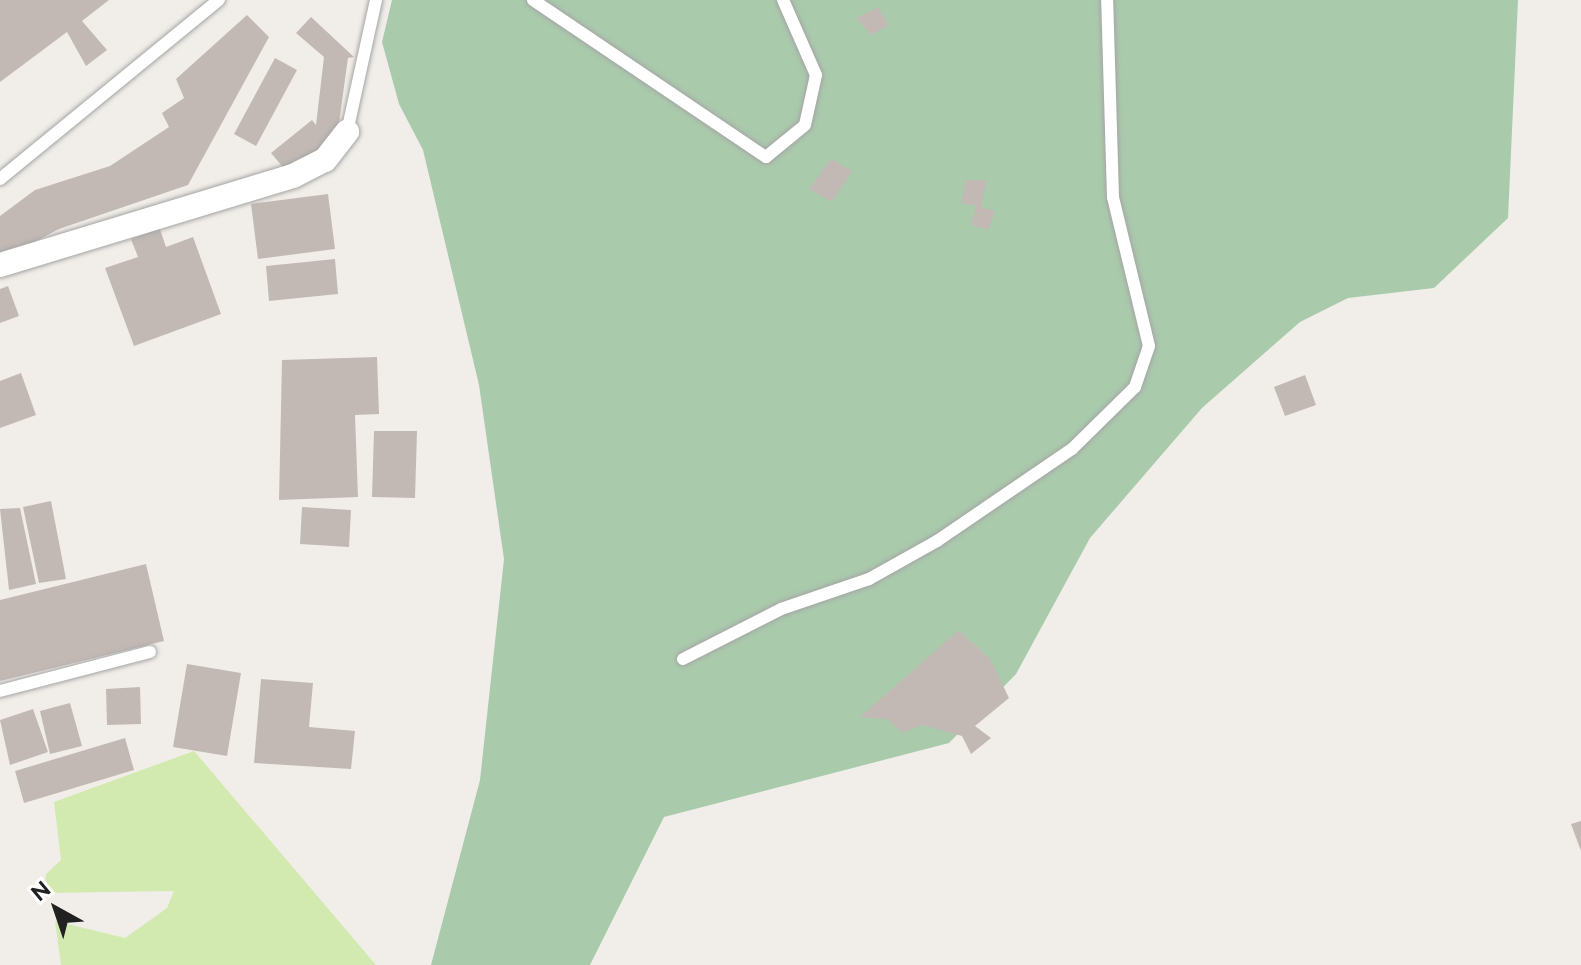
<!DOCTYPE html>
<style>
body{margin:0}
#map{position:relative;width:1581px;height:965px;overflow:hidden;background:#f1eee9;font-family:Raleway,sans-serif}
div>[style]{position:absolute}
.grass>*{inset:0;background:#d2eab0}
.cemetery>*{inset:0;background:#aacaac}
.building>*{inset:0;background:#c2b9b5}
.roads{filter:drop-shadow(0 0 2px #a5a5a5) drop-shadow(0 0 2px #a5a5a5)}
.lane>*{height:12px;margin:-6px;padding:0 6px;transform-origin:6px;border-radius:6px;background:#fff}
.street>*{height:24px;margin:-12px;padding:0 12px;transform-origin:12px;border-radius:12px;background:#fff}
span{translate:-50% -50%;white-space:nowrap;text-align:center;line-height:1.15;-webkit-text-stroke:6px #fff;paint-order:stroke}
.north{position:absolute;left:16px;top:869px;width:80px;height:80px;-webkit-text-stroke:6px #fff;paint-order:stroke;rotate:320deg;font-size:22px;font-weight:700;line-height:32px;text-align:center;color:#212121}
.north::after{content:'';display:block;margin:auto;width:28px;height:36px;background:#212121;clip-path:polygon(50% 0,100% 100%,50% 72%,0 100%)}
</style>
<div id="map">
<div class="grass">
<div style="clip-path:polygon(194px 751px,376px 965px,61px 965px,55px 921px,125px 938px,167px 908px,174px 891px,44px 893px,46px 874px,61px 860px,54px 802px)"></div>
</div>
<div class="cemetery">
<div style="clip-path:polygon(392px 0,1518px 0,1508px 218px,1434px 288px,1348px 298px,1300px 322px,1202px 408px,1090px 538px,1016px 674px,949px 743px,664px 817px,590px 965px,431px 965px,480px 780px,504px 559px,479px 385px,423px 150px,399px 104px,382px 42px)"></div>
</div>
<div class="building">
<div style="clip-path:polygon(0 0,109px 0,82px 21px,107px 50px,86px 66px,67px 32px,0 82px)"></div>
<div style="clip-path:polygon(878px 7px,889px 25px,871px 35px,856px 18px)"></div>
<div style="clip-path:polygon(247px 15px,269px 37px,188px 185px,59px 229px,0 260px,0 216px,35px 190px,110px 166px,169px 127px,162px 113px,184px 98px,176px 79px)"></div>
<div style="clip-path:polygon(311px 17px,354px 57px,348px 58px,337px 137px,287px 172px,271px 153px,312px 120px,316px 125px,324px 57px,296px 33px)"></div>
<div style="clip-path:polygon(275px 58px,297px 70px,256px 146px,234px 134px)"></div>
<div style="clip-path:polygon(831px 159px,852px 171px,832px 202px,809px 189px)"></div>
<div style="clip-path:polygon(966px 180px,987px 180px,981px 207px,995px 211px,988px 230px,971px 225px,976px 206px,961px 203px)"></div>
<div style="clip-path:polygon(328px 194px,335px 249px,258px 259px,251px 204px)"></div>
<div style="clip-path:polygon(160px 229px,166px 247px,193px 237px,221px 314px,134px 346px,105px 268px,138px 257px,131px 239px)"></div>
<div style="clip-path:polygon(335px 259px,338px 294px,269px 301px,266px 266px)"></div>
<div style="clip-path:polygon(8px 286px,19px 316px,0 323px,0 289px)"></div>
<div style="clip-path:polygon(377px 357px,379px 414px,355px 415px,358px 497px,279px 500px,282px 360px)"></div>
<div style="clip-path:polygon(21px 373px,36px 415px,0 428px,0 381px)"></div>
<div style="clip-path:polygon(1305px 375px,1316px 405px,1285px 416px,1274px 387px)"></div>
<div style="clip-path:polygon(374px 431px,417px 431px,415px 498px,372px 497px)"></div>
<div style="clip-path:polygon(51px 501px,66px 579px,39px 583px,23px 507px)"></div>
<div style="clip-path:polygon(302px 507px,351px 510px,349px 547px,300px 544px)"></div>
<div style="clip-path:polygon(20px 508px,36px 584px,9px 590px,0 509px)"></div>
<div style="clip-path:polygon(146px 564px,164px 641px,0 681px,0 600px)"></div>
<div style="clip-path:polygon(959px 630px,990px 659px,1009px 698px,975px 726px,991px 738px,971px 754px,962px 736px,922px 725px,902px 733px,887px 719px,860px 717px)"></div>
<div style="clip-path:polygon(187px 664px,241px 673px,227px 756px,173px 747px)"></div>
<div style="clip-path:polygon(261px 679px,313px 683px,309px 727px,355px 731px,351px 769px,254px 763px)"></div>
<div style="clip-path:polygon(140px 687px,141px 724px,107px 725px,106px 689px)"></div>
<div style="clip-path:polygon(70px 703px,82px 746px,50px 754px,40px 711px)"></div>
<div style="clip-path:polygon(33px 709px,48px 752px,10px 765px,0 720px)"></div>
<div style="clip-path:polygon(125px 738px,134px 770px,24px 803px,15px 771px)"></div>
<div style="clip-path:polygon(1581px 821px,1581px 851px,1571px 824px)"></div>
</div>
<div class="roads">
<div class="lane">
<div style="left:533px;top:0;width:281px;rotate:34deg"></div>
<div style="left:766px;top:157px;width:50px;rotate:-39.4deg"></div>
<div style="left:805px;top:125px;width:51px;rotate:-77.6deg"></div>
<div style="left:816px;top:75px;width:82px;rotate:-113.7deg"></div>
<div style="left:347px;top:132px;width:135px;rotate:-77.6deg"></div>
<div style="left:0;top:179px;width:283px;rotate:-39.3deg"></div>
<div style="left:683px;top:659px;width:110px;rotate:-27deg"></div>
<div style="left:781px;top:609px;width:93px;rotate:-18.8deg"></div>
<div style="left:869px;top:579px;width:78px;rotate:-29.2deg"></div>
<div style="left:937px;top:541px;width:163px;rotate:-34.3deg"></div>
<div style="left:1072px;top:449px;width:88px;rotate:-44.5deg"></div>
<div style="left:1135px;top:387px;width:43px;rotate:-71.1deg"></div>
<div style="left:1149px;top:346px;width:153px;rotate:-103.6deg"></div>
<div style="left:1113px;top:197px;width:197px;rotate:-91.7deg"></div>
<div style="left:0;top:691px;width:155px;rotate:-14.6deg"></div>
</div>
<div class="street">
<div style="left:0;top:265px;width:306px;rotate:-16.9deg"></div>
<div style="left:293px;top:176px;width:36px;rotate:-27deg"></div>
<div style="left:325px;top:160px;width:36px;rotate:-52deg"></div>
</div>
</div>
<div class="north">N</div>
</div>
